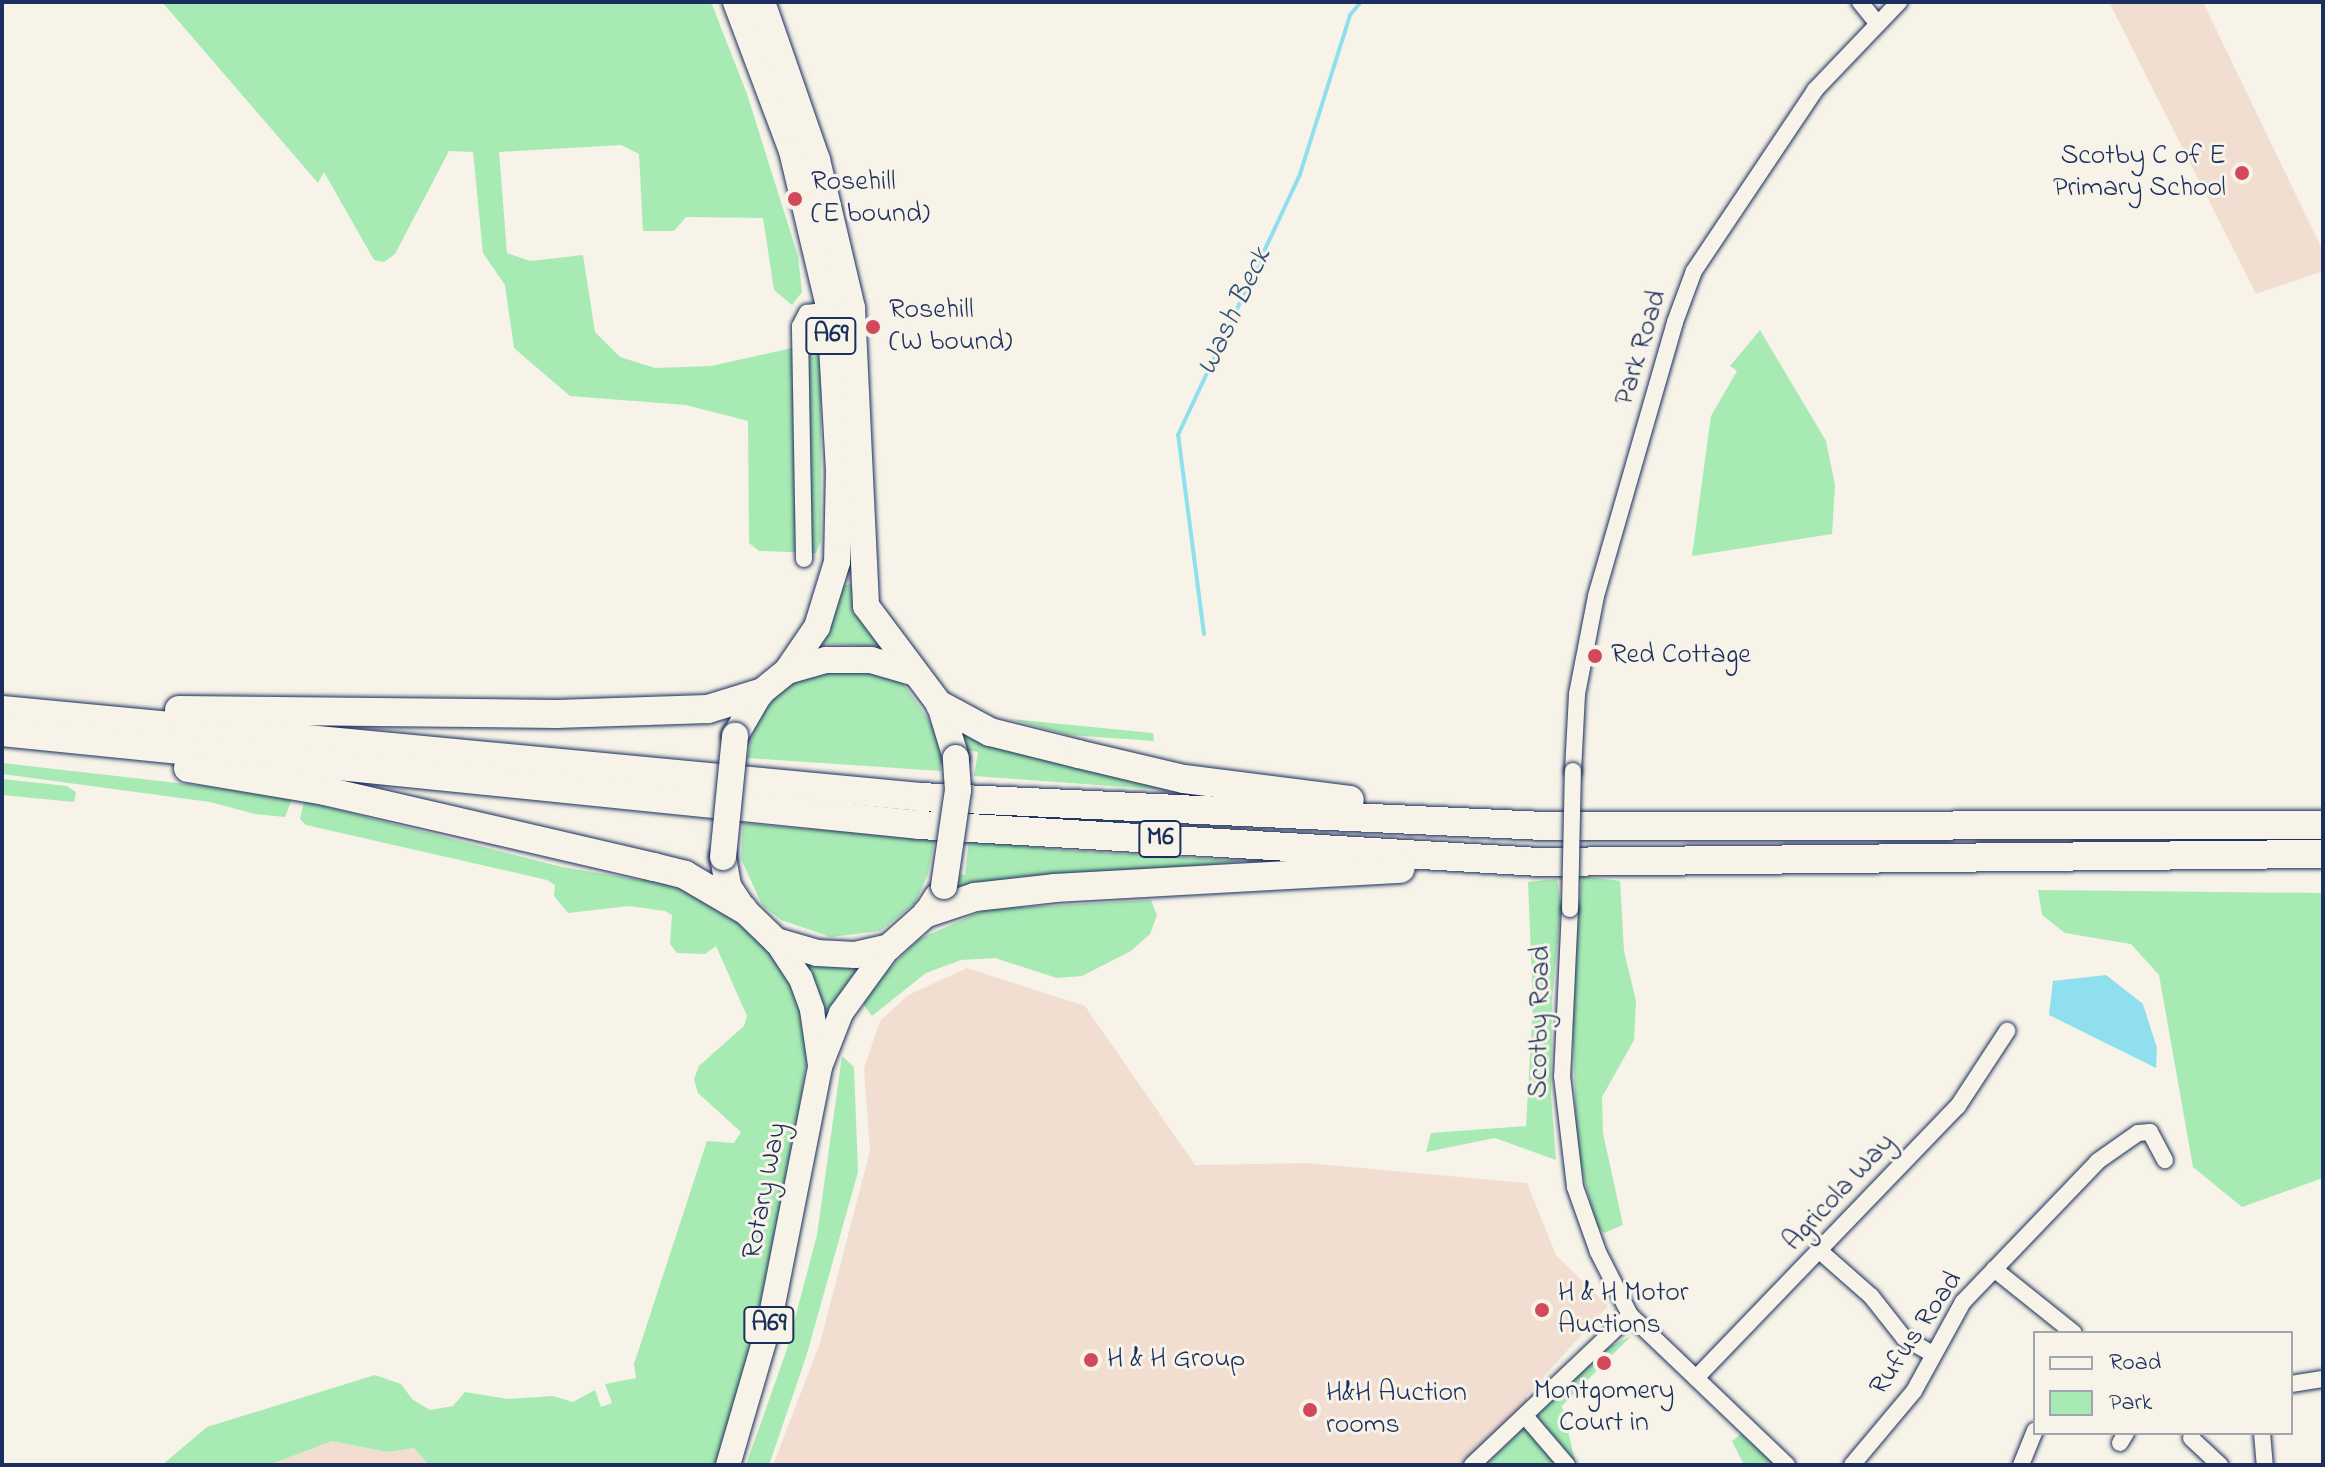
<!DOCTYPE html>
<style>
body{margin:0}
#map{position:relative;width:2325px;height:1467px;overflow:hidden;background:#f7f3e8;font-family:"Indie Flower",sans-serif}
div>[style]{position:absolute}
.built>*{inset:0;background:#f2ded1}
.green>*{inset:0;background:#a8eab4}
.water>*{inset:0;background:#90dfee}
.stream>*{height:4px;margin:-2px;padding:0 2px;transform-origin:2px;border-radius:2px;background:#90dfee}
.roads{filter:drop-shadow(0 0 2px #1b2f5e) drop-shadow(0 0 2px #1b2f5e)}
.minor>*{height:16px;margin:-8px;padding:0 8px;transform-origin:8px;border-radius:8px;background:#f7f3e8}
.primary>*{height:24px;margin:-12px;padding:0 12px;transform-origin:12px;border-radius:12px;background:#f7f3e8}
.trunk>*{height:26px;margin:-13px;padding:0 13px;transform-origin:13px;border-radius:13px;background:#f7f3e8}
.motorway>*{height:28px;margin:-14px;padding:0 14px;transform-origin:14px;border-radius:14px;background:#f7f3e8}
.bridges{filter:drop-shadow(0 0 2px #1b2f5e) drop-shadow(0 0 2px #1b2f5e)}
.minor-bridge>*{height:16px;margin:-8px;padding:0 8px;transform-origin:8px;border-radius:8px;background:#f7f3e8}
.trunk-bridge>*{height:26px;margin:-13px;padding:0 13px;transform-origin:13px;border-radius:13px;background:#f7f3e8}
.dots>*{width:22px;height:22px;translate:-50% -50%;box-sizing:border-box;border:4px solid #f7f3e8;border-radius:50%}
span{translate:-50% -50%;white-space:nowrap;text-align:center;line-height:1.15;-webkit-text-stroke:6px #f7f3e8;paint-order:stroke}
.shield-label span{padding:2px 6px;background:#f7f3e8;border:2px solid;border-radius:6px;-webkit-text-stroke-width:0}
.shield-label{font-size:26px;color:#1b2f5e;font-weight:700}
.poi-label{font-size:28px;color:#1b2f5e}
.right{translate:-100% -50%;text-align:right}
.left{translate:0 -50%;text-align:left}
.street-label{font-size:28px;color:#1b2f5e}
.water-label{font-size:30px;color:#32527b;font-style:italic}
.frame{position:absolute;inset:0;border:4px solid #1b2f5e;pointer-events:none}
.legend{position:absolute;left:2033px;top:1331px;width:260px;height:104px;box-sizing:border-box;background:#f7f3e8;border:2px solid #9fa5b1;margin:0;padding:10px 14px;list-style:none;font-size:24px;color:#1b2f5e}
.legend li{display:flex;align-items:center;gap:16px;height:40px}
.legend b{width:40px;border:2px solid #9fa5b1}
</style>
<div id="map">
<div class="built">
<div style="clip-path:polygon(2109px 2px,2203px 2px,2323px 251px,2323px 271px,2256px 294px)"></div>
<div style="clip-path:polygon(967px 968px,1085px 1006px,1195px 1165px,1307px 1163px,1527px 1183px,1556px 1255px,1608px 1306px,1526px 1396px,1539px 1465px,773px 1465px,820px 1343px,870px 1151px,864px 1068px,880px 1021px,908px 995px)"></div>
<div style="clip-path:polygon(332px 1441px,387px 1452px,414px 1448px,429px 1465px,269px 1465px)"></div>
</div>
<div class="green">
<div style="clip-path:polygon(162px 2px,711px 2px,747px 94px,798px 256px,802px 292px,792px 305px,774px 290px,763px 218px,686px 217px,674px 231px,643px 231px,639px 154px,621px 145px,499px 152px,507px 253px,530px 261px,583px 255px,595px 332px,620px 357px,655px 368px,711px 366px,792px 348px,807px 321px,821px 319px,821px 540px,816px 553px,759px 551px,749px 543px,748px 421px,686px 405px,570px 396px,514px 348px,505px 285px,483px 253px,473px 152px,449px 151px,395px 254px,384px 262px,374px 260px,324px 172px,318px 183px)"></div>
<div style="clip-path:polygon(1760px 330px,1826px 441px,1835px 485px,1832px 534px,1692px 556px,1711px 416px,1737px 371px,1730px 366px)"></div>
<div style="clip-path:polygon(853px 584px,882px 647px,819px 643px,838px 586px)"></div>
<div style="clip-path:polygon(800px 667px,897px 675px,939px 734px,941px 771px,747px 758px,760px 706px)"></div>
<div style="clip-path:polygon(1010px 719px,1153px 733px,1154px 741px,1069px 735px)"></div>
<div style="clip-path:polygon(960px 722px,1261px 797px,974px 776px,978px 752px,967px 750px)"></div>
<div style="clip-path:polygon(2px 763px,204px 786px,292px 799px,285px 817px,255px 814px,210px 802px,2px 774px)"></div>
<div style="clip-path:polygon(2px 779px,67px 786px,76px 792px,74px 802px,2px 795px)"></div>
<div style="clip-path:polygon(304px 801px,562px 867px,640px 880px,658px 876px,706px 889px,782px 963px,811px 1036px,771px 1277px,715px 1465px,429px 1465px,414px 1448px,387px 1452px,332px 1441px,269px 1465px,162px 1465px,207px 1427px,375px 1375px,401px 1384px,412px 1399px,430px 1410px,453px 1406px,465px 1392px,508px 1399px,553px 1396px,573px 1402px,595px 1390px,601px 1407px,612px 1403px,605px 1384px,636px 1378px,634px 1364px,707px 1141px,734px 1143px,741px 1132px,698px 1093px,694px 1079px,699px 1066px,744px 1026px,747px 1016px,716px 946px,705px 954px,677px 953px,670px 944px,672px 915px,665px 911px,629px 906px,568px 913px,554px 896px,555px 885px,547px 880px,306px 825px,300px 819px)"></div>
<div style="clip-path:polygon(743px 823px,796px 828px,935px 838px,928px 874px,915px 903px,880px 931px,831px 937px,781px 920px,762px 905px,741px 859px)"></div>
<div style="clip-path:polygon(969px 840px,1063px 850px,1244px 861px,946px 898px,958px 874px,965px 875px)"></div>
<div style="clip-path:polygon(1582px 876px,1620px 881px,1624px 951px,1636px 1001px,1634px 1040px,1602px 1097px,1603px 1133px,1623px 1225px,1604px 1233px,1596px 1225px,1577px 1150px,1571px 985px)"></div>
<div style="clip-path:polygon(1557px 879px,1561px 904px,1552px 1000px,1551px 1096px,1556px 1160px,1495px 1138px,1426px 1152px,1431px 1133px,1526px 1126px,1533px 1003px,1528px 882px)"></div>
<div style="clip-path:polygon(2038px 890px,2323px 893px,2323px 1178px,2242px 1207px,2193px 1167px,2159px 975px,2131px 944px,2065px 933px,2042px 915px)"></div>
<div style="clip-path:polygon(1151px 900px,1157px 915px,1150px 934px,1131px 951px,1082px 976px,1057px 978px,995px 958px,961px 960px,926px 973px,872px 1016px,864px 1005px,864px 994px,919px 939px,987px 909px)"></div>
<div style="clip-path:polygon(797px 954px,866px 960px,828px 1011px,823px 1010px,816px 984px)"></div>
<div style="clip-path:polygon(842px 1056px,854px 1067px,858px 1172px,806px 1357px,769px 1465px,746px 1465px,787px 1349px,817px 1235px)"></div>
<div style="clip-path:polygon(1631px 1336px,1562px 1406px,1576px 1465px,1486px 1465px,1603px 1350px)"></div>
<div style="clip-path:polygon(1744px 1432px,1776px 1465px,1744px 1465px,1732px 1441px)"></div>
</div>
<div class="water">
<div style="clip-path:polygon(2106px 975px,2143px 1004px,2157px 1048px,2156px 1068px,2049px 1015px,2053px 981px)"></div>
</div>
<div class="stream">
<div style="left:1204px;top:634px;width:201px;rotate:-97.4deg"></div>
<div style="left:1178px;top:435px;width:288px;rotate:-64.9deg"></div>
<div style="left:1300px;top:174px;width:167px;rotate:-72.5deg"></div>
<div style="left:1350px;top:15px;width:17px;rotate:-50deg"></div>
</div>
<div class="roads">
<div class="minor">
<div style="left:1860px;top:2px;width:27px;rotate:51deg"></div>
<div style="left:804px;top:559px;width:233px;rotate:-91deg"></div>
<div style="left:800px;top:326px;width:15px;rotate:-62deg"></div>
<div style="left:807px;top:313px;width:31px;rotate:-7deg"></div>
<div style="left:1573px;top:771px;width:77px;rotate:-87deg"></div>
<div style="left:1577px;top:694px;width:100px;rotate:-79deg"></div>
<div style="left:1596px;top:596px;width:285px;rotate:-73.9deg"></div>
<div style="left:1675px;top:322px;width:54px;rotate:-69.6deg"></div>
<div style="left:1694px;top:271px;width:218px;rotate:-56.2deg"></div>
<div style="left:1815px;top:90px;width:122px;rotate:-46.3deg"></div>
<div style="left:1570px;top:909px;width:167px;rotate:92.7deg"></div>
<div style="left:1562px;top:1076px;width:112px;rotate:83.3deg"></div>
<div style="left:1575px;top:1187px;width:69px;rotate:70.5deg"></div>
<div style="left:1598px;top:1252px;width:71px;rotate:63.1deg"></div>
<div style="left:1630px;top:1315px;width:217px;rotate:43.7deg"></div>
<div style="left:1822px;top:1253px;width:65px;rotate:41.3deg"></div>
<div style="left:1871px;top:1296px;width:53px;rotate:51.8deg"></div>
<div style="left:1904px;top:1338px;width:33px;rotate:29deg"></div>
<div style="left:1994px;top:1269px;width:102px;rotate:38.7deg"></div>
<div style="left:1696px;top:1378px;width:378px;rotate:-46.1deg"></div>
<div style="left:1958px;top:1106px;width:90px;rotate:-56.8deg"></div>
<div style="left:2291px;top:1384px;width:32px;rotate:-9deg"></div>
<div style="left:1525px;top:1416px;width:65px;rotate:49.4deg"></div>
<div style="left:2262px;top:1433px;width:32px;rotate:85deg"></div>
<div style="left:2191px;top:1438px;width:40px;rotate:43deg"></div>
<div style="left:2120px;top:1443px;width:12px;rotate:-59deg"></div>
<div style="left:1472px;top:1465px;width:218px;rotate:-43.5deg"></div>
<div style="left:1852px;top:1465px;width:97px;rotate:-50deg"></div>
<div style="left:1914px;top:1391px;width:102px;rotate:-61.2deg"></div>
<div style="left:1963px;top:1302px;width:195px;rotate:-46.2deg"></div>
<div style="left:2098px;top:1161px;width:49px;rotate:-35deg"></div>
<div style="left:2138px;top:1133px;width:12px;rotate:-5deg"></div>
<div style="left:2150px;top:1132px;width:32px;rotate:62deg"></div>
<div style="left:2021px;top:1465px;width:37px;rotate:-68deg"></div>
</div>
<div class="primary">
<div style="left:776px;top:941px;width:45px;rotate:56.7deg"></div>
<div style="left:801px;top:979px;width:33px;rotate:70deg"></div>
<div style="left:812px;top:1010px;width:56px;rotate:81.7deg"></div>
<div style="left:728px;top:1465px;width:146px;rotate:-73.7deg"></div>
<div style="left:769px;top:1325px;width:263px;rotate:-78.8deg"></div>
<div style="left:820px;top:1067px;width:58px;rotate:-68.7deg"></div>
<div style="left:841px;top:1013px;width:82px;rotate:-54deg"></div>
</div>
<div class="trunk">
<div style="left:736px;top:2px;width:159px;rotate:69.4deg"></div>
<div style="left:792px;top:151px;width:163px;rotate:76.6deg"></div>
<div style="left:830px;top:310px;width:160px;rotate:86.8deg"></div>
<div style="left:839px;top:470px;width:92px;rotate:91.2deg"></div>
<div style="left:837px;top:562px;width:68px;rotate:107.1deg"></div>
<div style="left:817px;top:627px;width:53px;rotate:124.3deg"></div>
<div style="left:762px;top:2px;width:167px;rotate:70.8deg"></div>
<div style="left:817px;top:160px;width:152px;rotate:76.7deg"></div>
<div style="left:852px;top:308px;width:298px;rotate:87.3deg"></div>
<div style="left:866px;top:606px;width:124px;rotate:53.2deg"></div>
<div style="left:940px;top:705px;width:55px;rotate:73.2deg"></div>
<div style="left:735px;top:736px;width:50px;rotate:-59.8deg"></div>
<div style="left:760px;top:693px;width:35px;rotate:-39deg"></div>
<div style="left:787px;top:671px;width:41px;rotate:-15.8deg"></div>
<div style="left:826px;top:660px;width:45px"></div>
<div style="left:871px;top:660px;width:43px;rotate:16.3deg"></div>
<div style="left:723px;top:857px;width:29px;rotate:80deg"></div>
<div style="left:728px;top:886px;width:27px;rotate:57deg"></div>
<div style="left:743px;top:909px;width:46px;rotate:44.1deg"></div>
<div style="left:776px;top:941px;width:43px;rotate:16.3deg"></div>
<div style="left:817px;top:953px;width:38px;rotate:3deg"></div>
<div style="left:855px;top:955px;width:35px;rotate:-13deg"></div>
<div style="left:889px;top:947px;width:51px;rotate:-41.8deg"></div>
<div style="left:927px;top:913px;width:19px;rotate:-58deg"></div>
</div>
<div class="motorway">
<div style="left:940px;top:705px;width:57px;rotate:28.4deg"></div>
<div style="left:990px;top:732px;width:91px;rotate:14deg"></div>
<div style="left:1078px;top:754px;width:109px;rotate:13.3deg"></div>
<div style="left:1184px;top:779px;width:167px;rotate:7.2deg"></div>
<div style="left:2px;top:710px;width:922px;rotate:5.41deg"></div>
<div style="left:920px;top:797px;width:626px;rotate:2.66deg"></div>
<div style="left:1545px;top:826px;width:778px;rotate:-0.07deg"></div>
<div style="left:179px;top:710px;width:377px;rotate:0.6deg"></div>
<div style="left:556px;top:714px;width:152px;rotate:-1.9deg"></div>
<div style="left:708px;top:709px;width:54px;rotate:-17.1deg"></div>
<div style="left:2px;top:732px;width:923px;rotate:5.78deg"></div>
<div style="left:920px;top:825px;width:621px;rotate:3.42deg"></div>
<div style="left:1540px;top:862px;width:783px;rotate:-0.59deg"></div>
<div style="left:188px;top:768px;width:139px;rotate:9.5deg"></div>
<div style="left:325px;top:791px;width:338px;rotate:13deg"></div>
<div style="left:654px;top:867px;width:32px;rotate:14deg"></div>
<div style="left:685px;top:875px;width:67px;rotate:30.4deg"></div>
<div style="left:927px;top:913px;width:51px;rotate:-18.4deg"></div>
<div style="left:975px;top:897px;width:81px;rotate:-6.4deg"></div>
<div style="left:1055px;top:888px;width:346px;rotate:-3.2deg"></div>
</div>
</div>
<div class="bridges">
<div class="minor-bridge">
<div style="left:1570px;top:909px;width:138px;rotate:-88.8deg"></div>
</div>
<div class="trunk-bridge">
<div style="left:723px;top:857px;width:122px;rotate:-84.3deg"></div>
<div style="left:944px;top:886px;width:97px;rotate:-81.7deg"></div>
<div style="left:958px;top:790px;width:32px;rotate:-94deg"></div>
</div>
</div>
<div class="dots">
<div style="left:2242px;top:173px;background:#d1495b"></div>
<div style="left:795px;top:199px;background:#d1495b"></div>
<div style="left:873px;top:327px;background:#d1495b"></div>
<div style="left:1595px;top:656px;background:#d1495b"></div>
<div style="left:1542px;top:1310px;background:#d1495b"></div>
<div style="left:1091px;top:1360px;background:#d1495b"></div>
<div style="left:1604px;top:1363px;background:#d1495b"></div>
<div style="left:1310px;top:1410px;background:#d1495b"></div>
</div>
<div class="shield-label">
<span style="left:831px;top:336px">A69</span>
<span style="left:1160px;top:839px">M6</span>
<span style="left:769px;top:1325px">A69</span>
</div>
<div class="poi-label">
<span class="right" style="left:2226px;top:173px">Scotby C of E<br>Primary School</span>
<span class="left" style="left:811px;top:199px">Rosehill<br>(E bound)</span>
<span class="left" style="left:889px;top:327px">Rosehill<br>(W bound)</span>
<span class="left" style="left:1611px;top:656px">Red Cottage</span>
<span class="left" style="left:1558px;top:1310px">H &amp; H Motor<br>Auctions</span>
<span class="left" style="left:1107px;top:1360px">H &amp; H Group</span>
<span style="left:1604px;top:1408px">Montgomery<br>Court in</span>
<span class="left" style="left:1326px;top:1410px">H&amp;H Auction<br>rooms</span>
</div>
<div class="street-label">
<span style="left:1642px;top:348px;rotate:-73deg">Park Road</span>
<span style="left:1541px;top:1022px;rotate:-89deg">Scotby Road</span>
<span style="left:766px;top:1191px;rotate:-79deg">Rotary Way</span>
<span style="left:1840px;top:1193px;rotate:-47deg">Agricola Way</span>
<span style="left:1917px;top:1334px;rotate:-56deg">Rufus Road</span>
</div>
<div class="water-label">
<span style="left:1235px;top:312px;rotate:-65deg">Wash Beck</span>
</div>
<div class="frame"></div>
<ul class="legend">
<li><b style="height:10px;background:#f7f3e8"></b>Road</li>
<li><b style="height:22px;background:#a8eab4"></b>Park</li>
</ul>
</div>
